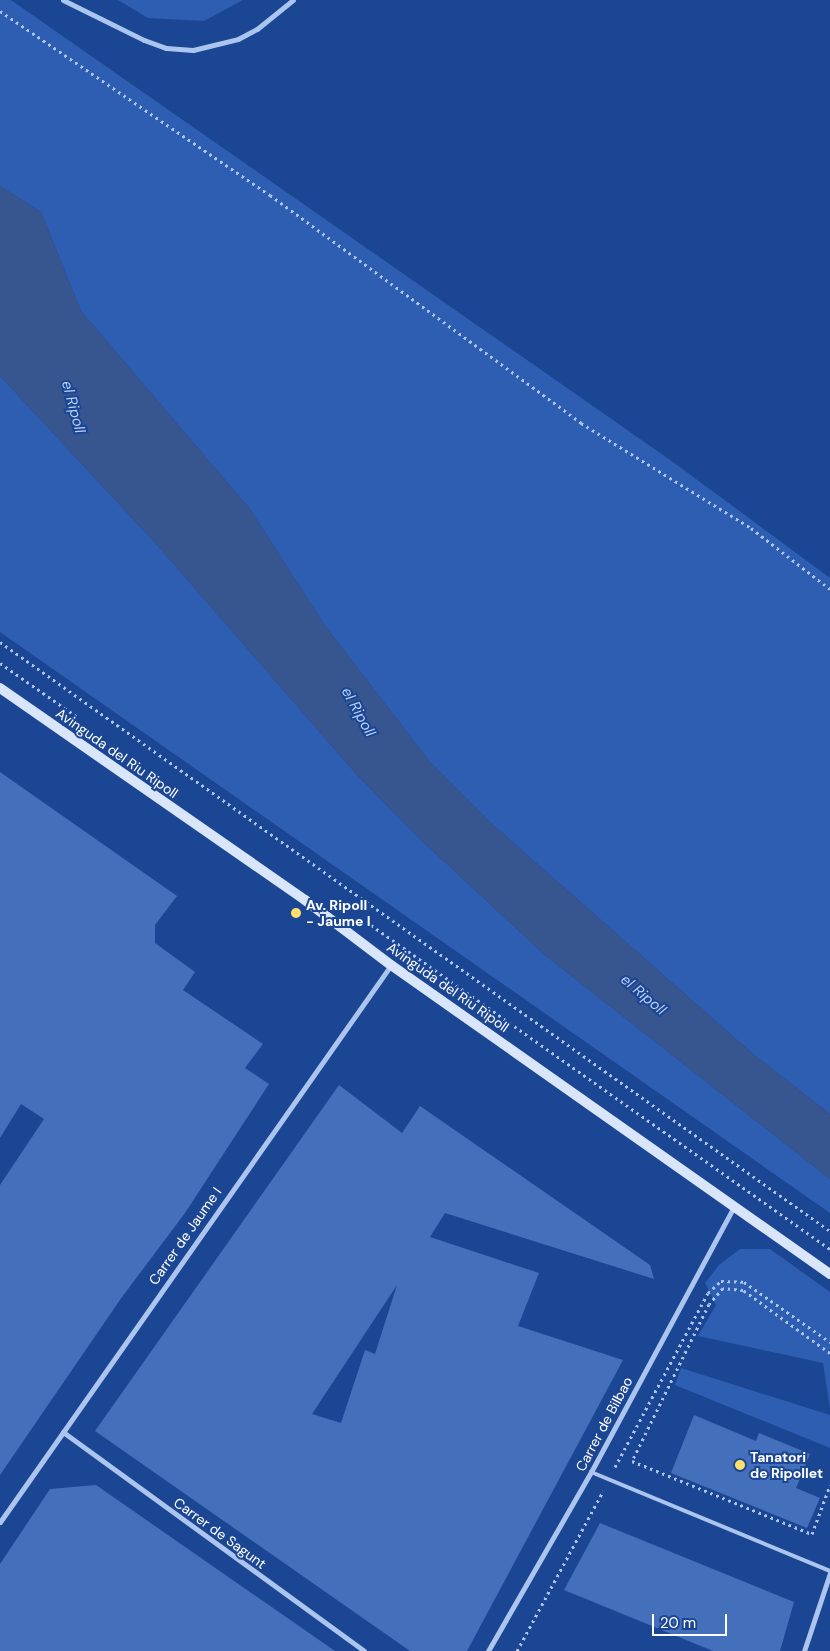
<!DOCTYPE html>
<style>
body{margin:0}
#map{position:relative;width:830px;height:1651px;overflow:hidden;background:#1b4693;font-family:"DM Sans",sans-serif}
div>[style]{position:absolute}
.green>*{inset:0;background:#2e5eb1}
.water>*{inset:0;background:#37558e}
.building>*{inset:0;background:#446fba}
.path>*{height:3px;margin-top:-1.5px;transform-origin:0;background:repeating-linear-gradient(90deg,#abc5ef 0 2.5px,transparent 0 6.5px)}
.lane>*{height:4px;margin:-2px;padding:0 2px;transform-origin:2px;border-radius:2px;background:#abc5ef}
.street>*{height:5px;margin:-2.5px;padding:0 2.5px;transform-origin:2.5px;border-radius:2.5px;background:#abc5ef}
.secondary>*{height:10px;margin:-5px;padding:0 5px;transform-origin:5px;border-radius:5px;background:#d9e5fb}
.dots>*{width:14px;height:14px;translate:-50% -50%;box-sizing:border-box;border:2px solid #1b4693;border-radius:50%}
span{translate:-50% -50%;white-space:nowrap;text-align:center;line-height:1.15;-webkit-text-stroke:4px #1b4693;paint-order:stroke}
.street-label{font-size:14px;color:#fff}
.poi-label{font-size:14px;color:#fff;font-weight:700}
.left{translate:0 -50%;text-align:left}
.water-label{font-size:15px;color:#b8cff6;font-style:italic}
.scale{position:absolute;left:652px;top:1614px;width:75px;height:22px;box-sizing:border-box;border:2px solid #fff;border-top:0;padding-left:6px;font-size:15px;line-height:18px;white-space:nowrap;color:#fff;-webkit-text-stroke:4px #1b4693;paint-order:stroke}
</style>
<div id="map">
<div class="green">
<div style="clip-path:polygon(0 0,11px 0,673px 462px,830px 578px,830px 1114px,753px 1054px,492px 824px,430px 762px,326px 627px,250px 509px,81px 311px,41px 212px,0 186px)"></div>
<div style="clip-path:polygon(118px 0,243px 0,204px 21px,148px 18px)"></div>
<div style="clip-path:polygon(0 376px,158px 546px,357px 775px,422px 841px,546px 956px,830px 1179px,830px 1213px,0 632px)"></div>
<div style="clip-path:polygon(740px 1249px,770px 1249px,830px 1292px,830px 1409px,823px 1363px,698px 1336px,716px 1305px,705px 1283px,719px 1265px)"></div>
<div style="clip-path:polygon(681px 1368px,830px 1415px,830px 1448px,675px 1385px)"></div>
</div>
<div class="water">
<div style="clip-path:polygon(0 186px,41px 212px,81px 311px,250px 509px,326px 627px,430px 762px,492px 824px,753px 1054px,830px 1114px,830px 1179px,546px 956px,422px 841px,357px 775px,158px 546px,0 376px)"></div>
</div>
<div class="building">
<div style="clip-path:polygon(0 772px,177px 896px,155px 925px,155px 943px,195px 972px,183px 990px,263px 1044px,245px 1068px,269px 1084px,185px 1213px,122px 1297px,0 1475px,0 1185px,44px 1119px,21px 1104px,0 1138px)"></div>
<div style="clip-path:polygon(evenodd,339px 1085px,402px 1133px,420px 1106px,650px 1265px,654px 1279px,445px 1213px,430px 1237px,539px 1273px,518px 1326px,623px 1360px,467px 1651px,410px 1651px,95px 1431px,339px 1085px,397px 1285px,375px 1354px,365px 1350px,341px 1423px,312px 1414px,397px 1285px)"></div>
<div style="clip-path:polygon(694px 1415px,756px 1441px,759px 1433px,810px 1454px,796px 1488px,820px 1498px,807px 1528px,671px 1473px)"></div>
<div style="clip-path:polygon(96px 1485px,335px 1651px,0 1651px,0 1564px,50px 1489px)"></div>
<div style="clip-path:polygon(600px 1523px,794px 1602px,780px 1651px,713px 1651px,564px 1590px)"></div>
</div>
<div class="path">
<div style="left:0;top:11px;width:327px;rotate:34.3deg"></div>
<div style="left:270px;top:195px;width:386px;rotate:36.2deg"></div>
<div style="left:581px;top:423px;width:200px;rotate:31.7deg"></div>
<div style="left:751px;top:528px;width:100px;rotate:37.7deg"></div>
<div style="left:0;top:642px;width:1018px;rotate:35.36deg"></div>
<div style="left:0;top:663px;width:93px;rotate:34.9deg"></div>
<div style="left:371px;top:925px;width:562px;rotate:35.22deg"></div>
<div style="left:830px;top:1353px;width:107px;rotate:-144.1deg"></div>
<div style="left:743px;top:1290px;width:20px;rotate:-174deg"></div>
<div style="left:723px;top:1288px;width:21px;rotate:131deg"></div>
<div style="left:709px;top:1304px;width:175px;rotate:116.1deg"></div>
<div style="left:632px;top:1461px;width:194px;rotate:22.1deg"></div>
<div style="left:812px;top:1534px;width:52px;rotate:-69.8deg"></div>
<div style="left:615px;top:1467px;width:197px;rotate:-61.9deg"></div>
<div style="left:708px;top:1293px;width:18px;rotate:-43deg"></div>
<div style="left:721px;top:1281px;width:23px;rotate:2deg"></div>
<div style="left:744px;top:1282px;width:105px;rotate:34.9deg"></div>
<div style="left:517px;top:1651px;width:182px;rotate:-61.7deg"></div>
</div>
<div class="lane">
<div style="left:591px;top:1472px;width:259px;rotate:22.5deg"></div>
</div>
<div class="street">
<div style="left:63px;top:0;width:90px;rotate:26.3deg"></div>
<div style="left:144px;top:40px;width:23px;rotate:20deg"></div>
<div style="left:166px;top:48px;width:27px;rotate:4deg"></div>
<div style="left:193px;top:50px;width:46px;rotate:-13.7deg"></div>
<div style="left:238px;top:39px;width:21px;rotate:-28deg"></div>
<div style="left:257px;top:29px;width:46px;rotate:-38.9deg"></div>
<div style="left:63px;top:1432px;width:372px;rotate:36deg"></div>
<div style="left:0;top:1522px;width:681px;rotate:-54.93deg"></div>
<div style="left:488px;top:1651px;width:207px;rotate:-60.1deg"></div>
<div style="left:591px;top:1472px;width:302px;rotate:-61.7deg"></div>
<div style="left:804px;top:1651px;width:82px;rotate:-71.6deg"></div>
</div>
<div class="secondary">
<div style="left:0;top:688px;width:371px;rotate:34.8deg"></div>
<div style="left:305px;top:900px;width:108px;rotate:37.1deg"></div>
<div style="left:391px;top:965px;width:537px;rotate:35.14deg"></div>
</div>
<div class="dots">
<div style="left:296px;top:913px;background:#ffe06a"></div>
<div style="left:740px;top:1465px;background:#ffe06a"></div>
</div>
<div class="street-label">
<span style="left:117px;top:753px;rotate:35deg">Avinguda del Riu Ripoll</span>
<span style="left:448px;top:987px;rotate:35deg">Avinguda del Riu Ripoll</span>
<span style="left:185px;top:1236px;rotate:-55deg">Carrer de Jaume I</span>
<span style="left:604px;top:1424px;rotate:-62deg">Carrer de Bilbao</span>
<span style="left:220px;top:1533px;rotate:36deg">Carrer de Sagunt</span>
</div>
<div class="poi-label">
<span class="left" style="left:306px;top:913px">Av. Ripoll<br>- Jaume I</span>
<span class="left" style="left:750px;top:1465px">Tanatori<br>de Ripollet</span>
</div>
<div class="water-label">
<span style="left:73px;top:407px;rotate:75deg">el Ripoll</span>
<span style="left:358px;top:712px;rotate:61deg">el Ripoll</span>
<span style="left:643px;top:995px;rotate:40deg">el Ripoll</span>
</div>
<div class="scale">20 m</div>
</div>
